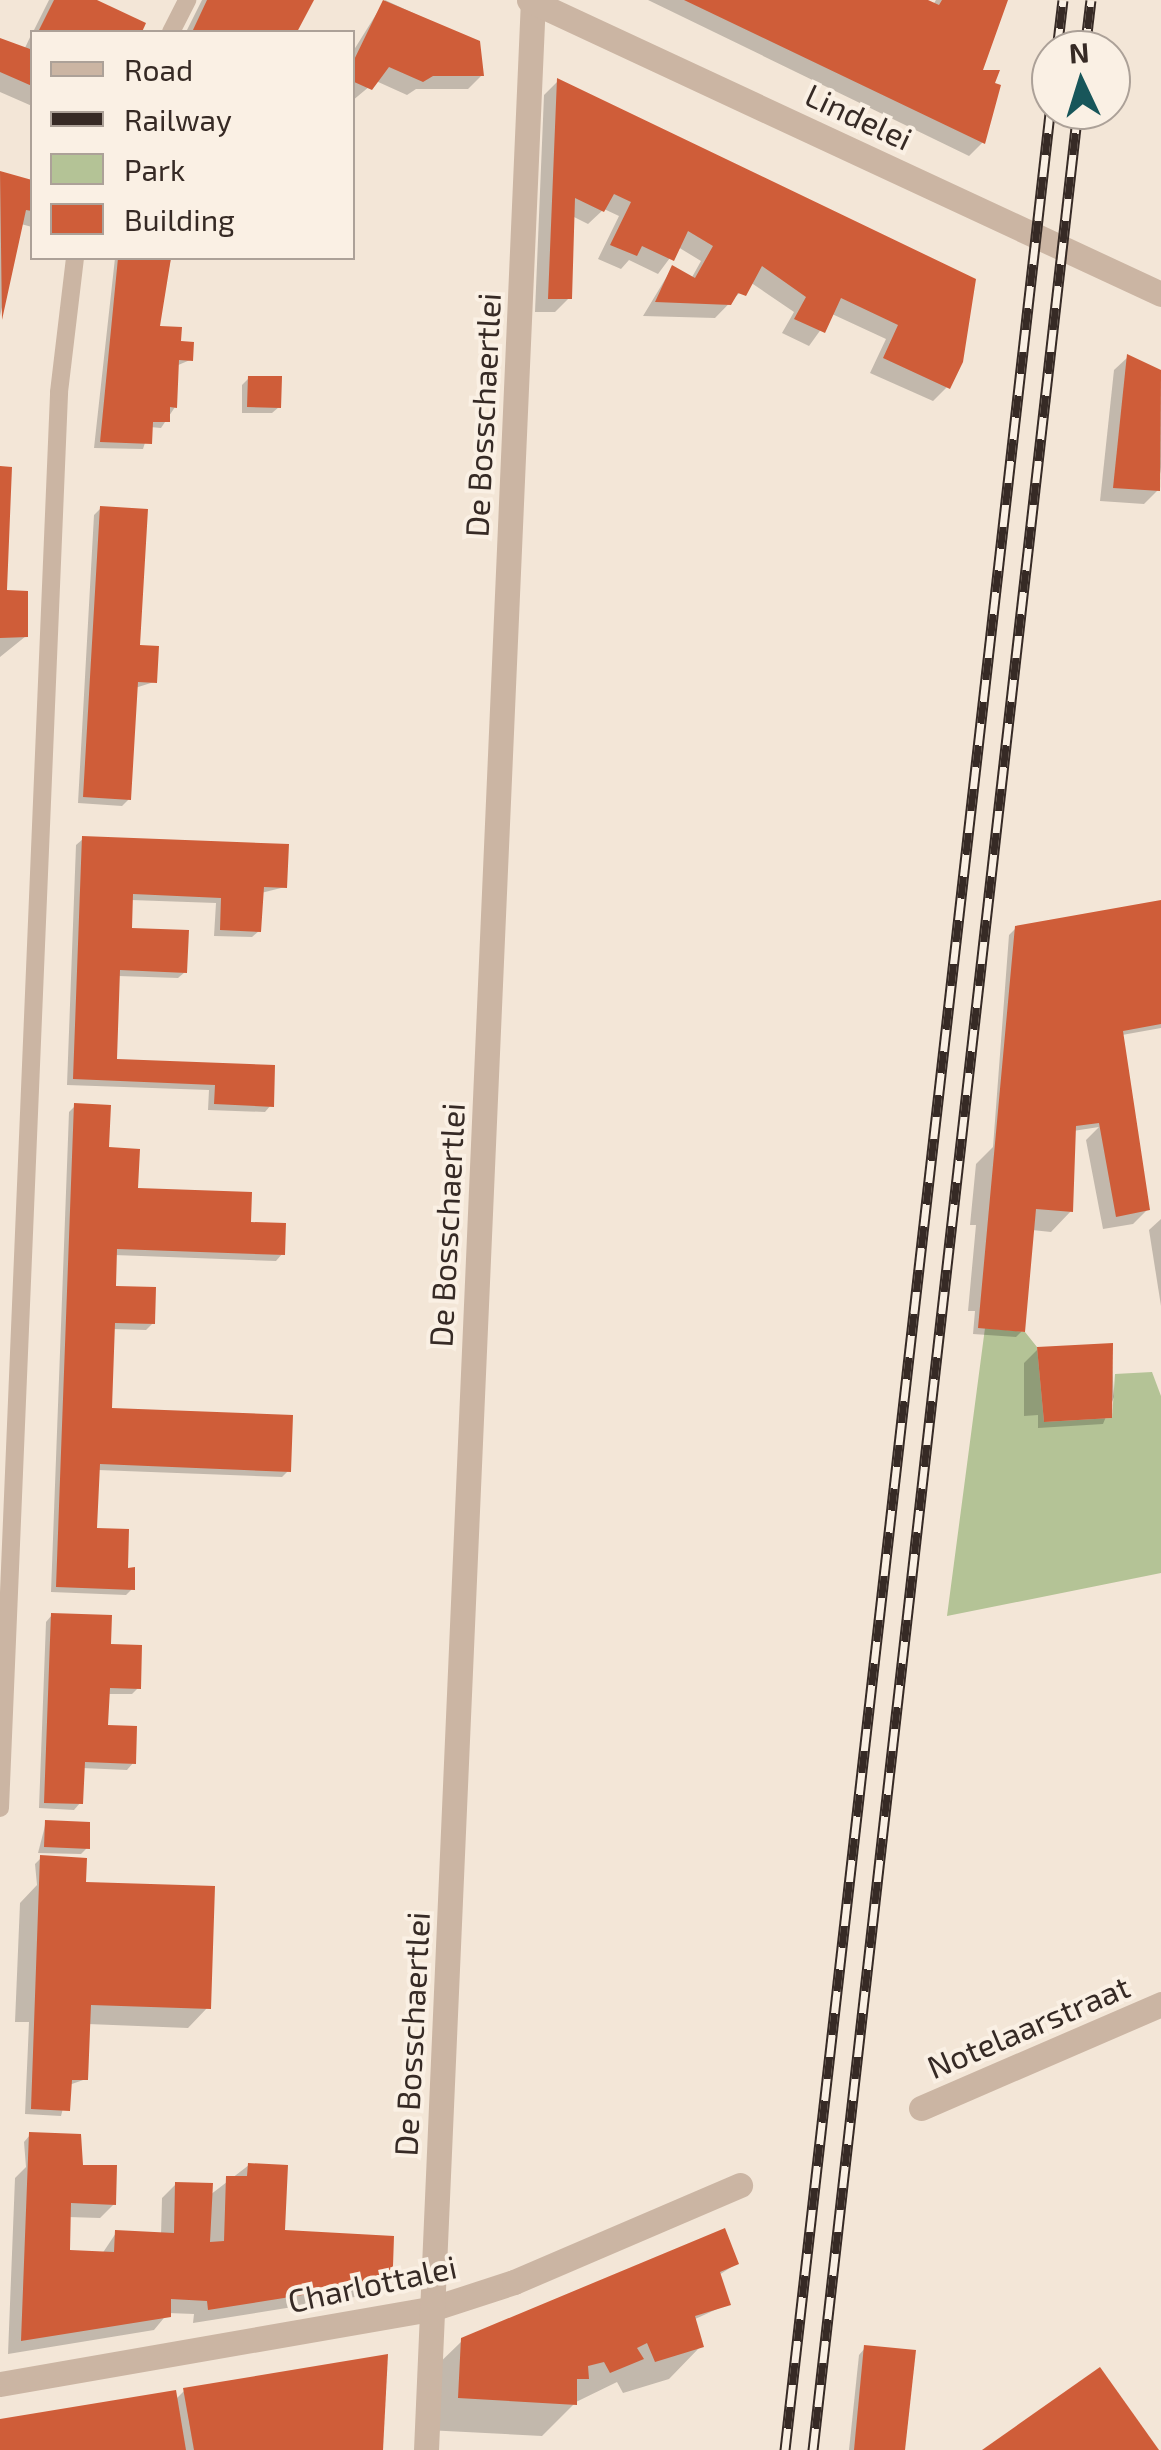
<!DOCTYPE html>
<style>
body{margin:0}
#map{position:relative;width:1161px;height:2450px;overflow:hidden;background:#f3e6d7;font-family:"Exo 2",sans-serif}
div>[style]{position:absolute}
.green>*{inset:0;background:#b4c396}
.shadow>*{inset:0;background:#0003}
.building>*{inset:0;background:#cf5d39}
.service>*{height:18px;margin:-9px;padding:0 9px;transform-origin:9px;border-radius:9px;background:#cbb5a3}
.minor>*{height:25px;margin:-12.5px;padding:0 12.5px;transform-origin:12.5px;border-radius:12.5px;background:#cbb5a3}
.tertiary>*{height:25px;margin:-12.5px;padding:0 12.5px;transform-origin:12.5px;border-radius:12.5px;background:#cbb5a3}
.rail>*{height:11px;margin-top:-5.5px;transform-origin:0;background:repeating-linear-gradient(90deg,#faf0e4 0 22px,#362a25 0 44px);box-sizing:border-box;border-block:2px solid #362a25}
span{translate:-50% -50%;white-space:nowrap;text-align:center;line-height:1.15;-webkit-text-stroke:8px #faf0e4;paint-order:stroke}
.street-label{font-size:32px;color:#362a25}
.legend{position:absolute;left:30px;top:30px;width:325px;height:230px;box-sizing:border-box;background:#faf0e4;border:2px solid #aca198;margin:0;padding:12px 18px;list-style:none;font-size:30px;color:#362a25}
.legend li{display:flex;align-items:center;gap:20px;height:50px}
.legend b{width:50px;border:2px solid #aca198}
.north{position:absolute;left:1031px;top:30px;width:100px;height:100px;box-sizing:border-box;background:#faf0e4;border:2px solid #aca198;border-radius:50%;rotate:356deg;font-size:28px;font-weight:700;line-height:40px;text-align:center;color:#362a25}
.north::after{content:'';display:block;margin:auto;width:35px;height:45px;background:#18565a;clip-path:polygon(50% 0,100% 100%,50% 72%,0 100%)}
</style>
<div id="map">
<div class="green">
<div style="clip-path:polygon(985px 1328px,1025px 1332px,1037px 1347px,1044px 1422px,1112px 1418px,1115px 1374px,1152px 1372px,1161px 1396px,1161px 1573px,947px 1616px)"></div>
</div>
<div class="shadow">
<div style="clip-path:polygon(49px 0,91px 0,143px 24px,139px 32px,33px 32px)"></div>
<div style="clip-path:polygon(202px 0,310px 0,292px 32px,186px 32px)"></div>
<div style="clip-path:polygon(385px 0,478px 43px,482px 75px,468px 89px,416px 89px,407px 95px,376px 81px,352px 101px,352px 53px)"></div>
<div style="clip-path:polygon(648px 0,923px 0,933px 5px,936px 0,1005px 0,979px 73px,983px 142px,969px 156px)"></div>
<div style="clip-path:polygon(32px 33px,32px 106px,0 92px,0 41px,24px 50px)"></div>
<div style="clip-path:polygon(558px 81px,974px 281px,947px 387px,933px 401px,870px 373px,886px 339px,832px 314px,809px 346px,782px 333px,794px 312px,750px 282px,715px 318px,643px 316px,672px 268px,691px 279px,701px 261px,678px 247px,658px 274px,629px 260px,621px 269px,598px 259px,619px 216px,604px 209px,588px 224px,572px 216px,569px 298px,555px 312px,535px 312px,544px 95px)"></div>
<div style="clip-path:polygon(0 173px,32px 182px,32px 227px,21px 224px,0 316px)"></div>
<div style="clip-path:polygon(115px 258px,171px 258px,157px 328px,190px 360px,176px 366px,175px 407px,161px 428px,150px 427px,143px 449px,94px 448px)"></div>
<div style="clip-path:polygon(1128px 357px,1161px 373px,1161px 467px,1158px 490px,1144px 504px,1100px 501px,1114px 370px)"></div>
<div style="clip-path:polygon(249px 378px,279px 407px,272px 413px,242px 413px,242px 385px)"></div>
<div style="clip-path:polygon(0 469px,4px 592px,26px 636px,0 657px)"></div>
<div style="clip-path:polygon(101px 508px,138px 647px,154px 682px,135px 688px,129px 799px,122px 806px,78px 803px,94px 515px)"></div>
<div style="clip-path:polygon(83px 839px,285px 887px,261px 893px,259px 931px,252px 937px,214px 936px,216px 903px,131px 900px,130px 931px,185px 972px,178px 978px,118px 976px,115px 1061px,273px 1067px,271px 1105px,265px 1112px,208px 1110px,209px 1090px,67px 1085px,76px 845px)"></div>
<div style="clip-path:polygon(1161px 903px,1161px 1028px,1122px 1035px,1147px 1210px,1133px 1224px,1103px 1229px,1086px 1140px,1099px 1127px,1073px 1131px,1071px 1211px,1051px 1232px,1032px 1230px,1022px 1331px,1016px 1337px,973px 1334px,975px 1311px,968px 1311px,976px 1225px,970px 1225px,976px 1164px,993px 1147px,1009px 935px,1016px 928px)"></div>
<div style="clip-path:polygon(75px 1106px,135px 1190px,248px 1224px,282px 1254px,276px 1261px,114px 1255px,114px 1288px,153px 1323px,146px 1330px,112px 1329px,109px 1410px,289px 1470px,282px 1477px,98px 1470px,95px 1530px,125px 1571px,132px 1589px,126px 1595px,51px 1592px,69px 1112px)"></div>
<div style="clip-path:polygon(1161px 1219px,1161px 1306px,1149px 1230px)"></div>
<div style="clip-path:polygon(1111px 1346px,1114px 1397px,1103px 1424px,1038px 1428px,1038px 1415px,1024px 1416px,1024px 1363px,1038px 1349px)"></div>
<div style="clip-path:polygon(52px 1615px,109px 1646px,138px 1688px,132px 1694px,107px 1694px,106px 1727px,133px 1763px,127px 1770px,82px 1768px,80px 1803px,74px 1810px,39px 1808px,46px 1622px)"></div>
<div style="clip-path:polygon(46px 1822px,87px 1848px,81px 1854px,38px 1853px)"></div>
<div style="clip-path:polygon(41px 1858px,83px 1880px,208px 2007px,188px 2028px,88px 2024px,86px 2079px,69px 2085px,61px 2116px,25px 2114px,29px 2022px,15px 2022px,20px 1903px,37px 1885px,35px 1864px)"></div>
<div style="clip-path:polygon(30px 2135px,81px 2166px,114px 2204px,100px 2218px,68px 2217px,67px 2252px,102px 2254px,116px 2233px,161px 2235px,162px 2198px,176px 2184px,210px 2195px,249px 2165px,282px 2232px,376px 2281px,361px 2296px,193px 2323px,194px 2314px,168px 2313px,154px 2330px,8px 2354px,15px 2178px,26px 2167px,24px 2142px)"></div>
<div style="clip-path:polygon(736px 2264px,719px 2275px,728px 2304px,693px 2320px,701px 2346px,669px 2379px,623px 2393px,617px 2382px,576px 2402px,542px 2436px,426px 2430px,429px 2373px,462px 2341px)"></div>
<div style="clip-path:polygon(865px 2348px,903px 2450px,849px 2450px,859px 2355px)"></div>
<div style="clip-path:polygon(185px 2390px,381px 2450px,0 2450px,0 2422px,175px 2400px)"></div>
</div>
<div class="building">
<div style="clip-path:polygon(54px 0,97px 0,146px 23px,142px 32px,38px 32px)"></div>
<div style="clip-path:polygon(207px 0,314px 0,297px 32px,192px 32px)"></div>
<div style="clip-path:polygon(383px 0,480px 41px,484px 76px,433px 76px,423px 82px,389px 67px,372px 90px,352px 81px,352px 64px)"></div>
<div style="clip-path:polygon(684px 0,928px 0,939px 5px,942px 0,1008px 0,983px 70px,1000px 70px,995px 83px,1001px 85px,985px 144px)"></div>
<div style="clip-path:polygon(0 38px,30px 49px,32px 44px,32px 86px,0 72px)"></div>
<div style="clip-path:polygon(557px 78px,976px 279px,963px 362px,950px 389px,883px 358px,898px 325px,841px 298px,825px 333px,794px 319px,806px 297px,762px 266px,746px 296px,738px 293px,731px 305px,655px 302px,672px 265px,695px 278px,713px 246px,688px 231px,674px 261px,642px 246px,637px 256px,610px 245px,631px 202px,614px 194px,604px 212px,575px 198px,572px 299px,548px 299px)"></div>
<div style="clip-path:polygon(0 171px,32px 180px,32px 211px,26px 210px,2px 320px)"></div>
<div style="clip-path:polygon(118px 258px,171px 258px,160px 326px,182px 327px,181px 341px,194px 342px,193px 361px,179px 360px,177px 408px,170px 407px,170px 422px,153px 422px,152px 444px,100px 442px)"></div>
<div style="clip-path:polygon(1127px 354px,1161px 370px,1160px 491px,1113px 488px)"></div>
<div style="clip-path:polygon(248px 376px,282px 376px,281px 408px,247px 407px)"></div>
<div style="clip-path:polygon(0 466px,12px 467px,7px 590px,28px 591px,28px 637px,0 638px)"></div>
<div style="clip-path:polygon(100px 506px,148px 509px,140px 645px,159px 646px,157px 683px,138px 682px,131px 800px,83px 797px)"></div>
<div style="clip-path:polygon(82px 836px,289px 844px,287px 888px,264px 887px,261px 932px,220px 930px,221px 898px,133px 894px,132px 928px,189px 930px,187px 973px,120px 970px,117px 1059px,275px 1065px,274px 1107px,214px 1104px,215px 1085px,73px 1079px)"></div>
<div style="clip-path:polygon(1161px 900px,1161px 1024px,1123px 1031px,1150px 1210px,1116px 1217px,1099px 1123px,1076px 1126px,1073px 1212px,1036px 1209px,1025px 1332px,978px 1328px,1015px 926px)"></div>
<div style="clip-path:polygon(74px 1103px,111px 1105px,109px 1147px,140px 1149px,138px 1188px,252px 1192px,251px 1222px,286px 1223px,285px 1255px,117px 1249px,116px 1286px,156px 1287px,155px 1324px,115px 1323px,112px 1408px,293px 1415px,291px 1472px,100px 1464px,97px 1528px,129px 1529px,128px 1568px,135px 1567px,135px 1590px,56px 1587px)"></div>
<div style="clip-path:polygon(1113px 1343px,1112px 1418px,1044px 1422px,1037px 1347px)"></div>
<div style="clip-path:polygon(51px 1613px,112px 1615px,111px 1644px,142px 1645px,141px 1689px,110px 1688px,108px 1725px,137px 1726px,136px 1764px,85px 1762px,83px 1804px,44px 1803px)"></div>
<div style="clip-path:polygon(45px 1820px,90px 1822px,90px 1849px,44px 1847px)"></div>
<div style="clip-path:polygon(40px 1855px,87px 1858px,86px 1882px,215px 1886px,211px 2009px,91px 2005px,88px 2080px,72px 2080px,70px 2111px,31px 2109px)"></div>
<div style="clip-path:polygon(29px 2132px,81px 2134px,83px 2165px,117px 2165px,116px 2205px,71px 2203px,70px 2250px,114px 2252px,115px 2230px,174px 2233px,175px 2182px,213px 2183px,210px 2242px,224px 2241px,226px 2176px,247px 2176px,248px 2163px,288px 2165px,285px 2230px,394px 2236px,393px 2266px,378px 2283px,208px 2310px,207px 2301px,171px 2299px,171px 2317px,21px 2341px)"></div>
<div style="clip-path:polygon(725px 2228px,739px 2264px,720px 2272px,731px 2305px,695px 2316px,704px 2347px,655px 2362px,647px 2343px,637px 2348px,644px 2359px,610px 2373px,604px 2362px,588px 2366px,589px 2379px,577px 2379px,577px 2405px,458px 2398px,461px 2338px)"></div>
<div style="clip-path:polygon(864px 2345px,916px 2350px,905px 2450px,854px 2450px)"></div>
<div style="clip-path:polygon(388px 2354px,383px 2450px,194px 2450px,183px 2388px)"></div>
<div style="clip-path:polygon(1100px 2367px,1159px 2450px,982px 2450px)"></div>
<div style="clip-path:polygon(176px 2390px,186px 2450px,0 2450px,0 2419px)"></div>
</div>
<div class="service">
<div style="left:171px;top:32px;width:36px;rotate:-63deg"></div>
<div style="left:0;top:1808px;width:1417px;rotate:-87.61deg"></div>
<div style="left:59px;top:392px;width:135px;rotate:-83.2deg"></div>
</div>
<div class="minor">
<div style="left:921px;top:2108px;width:262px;rotate:-23.4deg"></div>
<div style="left:0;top:2384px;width:437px;rotate:-9.9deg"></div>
<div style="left:431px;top:2309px;width:87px;rotate:-18deg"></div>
<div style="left:514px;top:2282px;width:246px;rotate:-23.2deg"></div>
<div style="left:426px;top:2450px;width:2450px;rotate:-87.5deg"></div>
</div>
<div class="tertiary">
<div style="left:529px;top:0;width:697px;rotate:24.95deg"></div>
</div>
<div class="rail">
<div style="left:1057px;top:50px;width:50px;rotate:-83.2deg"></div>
<div style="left:1085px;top:50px;width:50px;rotate:-83.2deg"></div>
<div style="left:785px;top:2450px;width:2359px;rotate:-83.53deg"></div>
<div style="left:813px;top:2450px;width:2355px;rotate:-83.54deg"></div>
</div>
<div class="street-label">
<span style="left:859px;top:116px;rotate:25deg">Lindelei</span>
<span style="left:482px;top:415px;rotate:-87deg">De Bosschaertlei</span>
<span style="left:446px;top:1225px;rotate:-87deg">De Bosschaertlei</span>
<span style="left:1028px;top:2026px;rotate:-23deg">Notelaarstraat</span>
<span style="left:411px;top:2034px;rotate:-87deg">De Bosschaertlei</span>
<span style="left:372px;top:2283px;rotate:-12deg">Charlottalei</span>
</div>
<ul class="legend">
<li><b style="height:12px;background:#cbb5a3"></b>Road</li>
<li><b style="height:12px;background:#362a25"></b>Railway</li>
<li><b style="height:28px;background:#b4c396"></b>Park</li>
<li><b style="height:28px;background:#cf5d39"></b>Building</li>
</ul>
<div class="north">N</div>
</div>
